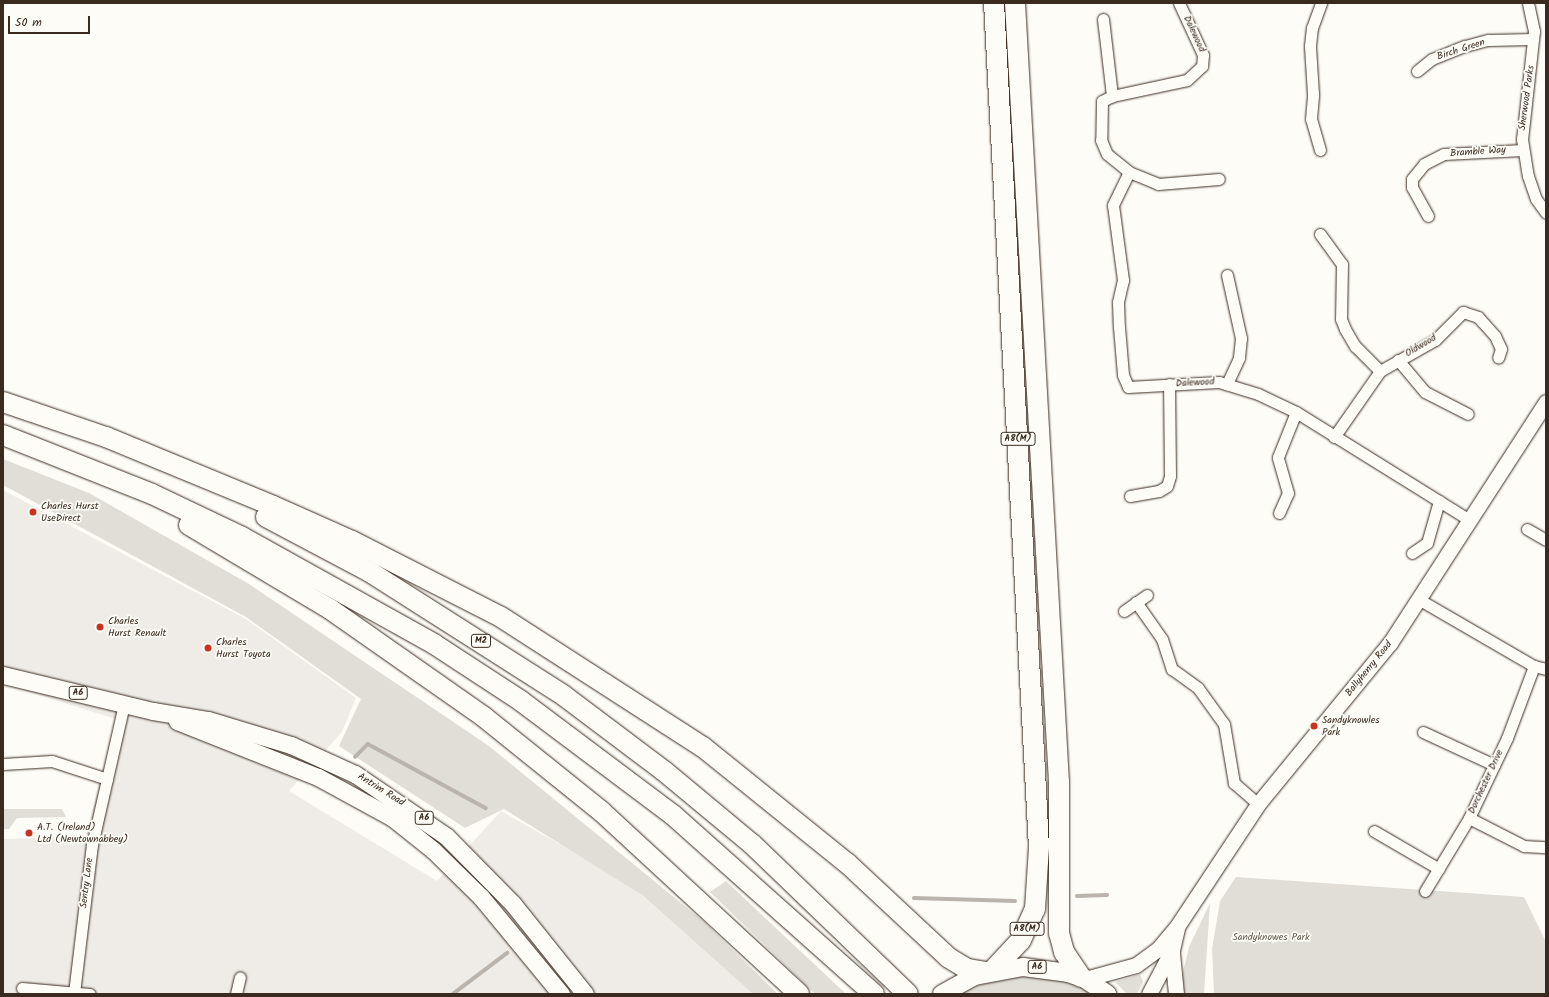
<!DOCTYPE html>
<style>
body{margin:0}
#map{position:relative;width:1549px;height:997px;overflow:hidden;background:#fdfcf7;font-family:Kalam,sans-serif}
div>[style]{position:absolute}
.built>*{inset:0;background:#efece7}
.green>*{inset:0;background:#e1ded7}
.stream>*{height:3.5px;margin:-1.75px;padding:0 1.75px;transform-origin:1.75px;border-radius:1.75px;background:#bbb4ad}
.roads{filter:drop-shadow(0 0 1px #3b2a1e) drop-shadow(0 0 1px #3b2a1e)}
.minor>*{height:11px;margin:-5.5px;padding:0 5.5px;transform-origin:5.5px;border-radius:5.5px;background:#fdfcf7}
.secondary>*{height:15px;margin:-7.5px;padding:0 7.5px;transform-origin:7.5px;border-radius:7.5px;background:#fdfcf7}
.primary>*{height:17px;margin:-8.5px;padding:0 8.5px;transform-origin:8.5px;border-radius:8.5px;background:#fdfcf7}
.trunk>*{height:18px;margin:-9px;padding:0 9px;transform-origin:9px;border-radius:9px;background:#fdfcf7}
.motorway>*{height:20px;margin:-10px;padding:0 10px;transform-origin:10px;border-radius:10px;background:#fdfcf7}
.dots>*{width:11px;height:11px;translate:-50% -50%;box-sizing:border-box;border:2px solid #fdfcf7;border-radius:50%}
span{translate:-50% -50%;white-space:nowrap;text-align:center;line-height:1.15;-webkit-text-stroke:3.5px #fdfcf7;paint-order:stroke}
.shield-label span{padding:1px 3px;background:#fdfcf7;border:1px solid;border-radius:3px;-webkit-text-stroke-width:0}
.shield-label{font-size:9px;color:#3b2a1e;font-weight:700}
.street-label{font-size:10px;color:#3b2a1e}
.poi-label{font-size:10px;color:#3b2a1e}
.left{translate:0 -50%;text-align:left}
.park-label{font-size:10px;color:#64574c}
.frame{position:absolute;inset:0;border:4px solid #3b2a1e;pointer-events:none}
.scale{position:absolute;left:8px;top:16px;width:82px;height:18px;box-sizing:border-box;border:2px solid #3b2a1e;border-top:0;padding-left:5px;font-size:12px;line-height:14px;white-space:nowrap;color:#3b2a1e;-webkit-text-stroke:3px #fdfcf7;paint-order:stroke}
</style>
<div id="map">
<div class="built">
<div style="clip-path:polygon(3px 490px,246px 619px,356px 698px,342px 732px,289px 791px,437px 881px,501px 811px,628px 883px,753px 994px,3px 994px,3px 839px,86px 836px,116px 719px,3px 684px)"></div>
</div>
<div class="green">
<div style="clip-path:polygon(3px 459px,89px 493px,249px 584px,489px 746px,703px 921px,778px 994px,753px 994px,642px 895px,504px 809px,465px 828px,339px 746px,361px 699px,246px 617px,3px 485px)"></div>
<div style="clip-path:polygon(3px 809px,62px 809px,66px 817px,17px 818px,9px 829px,3px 829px)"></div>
<div style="clip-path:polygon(1236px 877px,1524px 897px,1546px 942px,1546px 994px,1214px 994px,1212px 949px,1220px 901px)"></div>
<div style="clip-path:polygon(726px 881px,846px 994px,815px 994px,710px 892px)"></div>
<div style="clip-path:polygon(1210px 903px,1204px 994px,1184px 994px,1181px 980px,1189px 947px)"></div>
<div style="clip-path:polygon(1140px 974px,1143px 982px,1137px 994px,1127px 994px,1115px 982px)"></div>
<div style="clip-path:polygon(1021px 975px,1057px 977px,1097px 994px,959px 994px,989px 981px)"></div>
</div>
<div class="stream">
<div style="left:355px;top:757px;width:18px;rotate:-45deg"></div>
<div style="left:368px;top:744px;width:134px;rotate:28.5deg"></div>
<div style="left:1077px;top:896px;width:30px;rotate:-2deg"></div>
<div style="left:914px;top:898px;width:101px;rotate:1.7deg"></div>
<div style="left:453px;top:994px;width:68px;rotate:-37.2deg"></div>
</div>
<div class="roads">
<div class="minor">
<div style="left:1179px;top:3px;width:57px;rotate:65.2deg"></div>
<div style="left:1203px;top:55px;width:11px;rotate:95deg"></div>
<div style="left:1202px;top:66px;width:21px;rotate:137deg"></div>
<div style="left:1187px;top:80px;width:77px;rotate:168deg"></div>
<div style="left:1112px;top:96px;width:11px;rotate:153deg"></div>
<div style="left:1102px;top:101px;width:39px;rotate:91deg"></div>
<div style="left:1101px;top:140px;width:15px;rotate:67deg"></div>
<div style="left:1107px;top:154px;width:28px;rotate:39deg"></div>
<div style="left:1129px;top:172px;width:31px;rotate:22deg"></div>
<div style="left:1158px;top:184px;width:61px;rotate:-4.7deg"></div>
<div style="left:1528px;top:3px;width:29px;rotate:78deg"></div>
<div style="left:1534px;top:31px;width:109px;rotate:96.3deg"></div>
<div style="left:1522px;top:139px;width:37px;rotate:81deg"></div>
<div style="left:1528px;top:176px;width:24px;rotate:71deg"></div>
<div style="left:1536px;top:199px;width:17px;rotate:54deg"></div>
<div style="left:1103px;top:19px;width:78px;rotate:83.3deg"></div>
<div style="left:1417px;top:71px;width:19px;rotate:-39deg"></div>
<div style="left:1432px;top:59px;width:35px;rotate:-22deg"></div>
<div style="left:1465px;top:46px;width:24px;rotate:-15deg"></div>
<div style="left:1488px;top:40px;width:45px;rotate:-1.3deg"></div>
<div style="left:1320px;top:150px;width:32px;rotate:-106deg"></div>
<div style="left:1311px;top:119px;width:25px;rotate:-85deg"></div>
<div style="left:1313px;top:94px;width:48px;rotate:-93.6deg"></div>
<div style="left:1310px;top:46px;width:18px;rotate:-84deg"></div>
<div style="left:1312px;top:28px;width:27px;rotate:-70deg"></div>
<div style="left:1129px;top:172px;width:37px;rotate:116deg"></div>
<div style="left:1113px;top:205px;width:76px;rotate:82.4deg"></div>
<div style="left:1123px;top:280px;width:23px;rotate:103deg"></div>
<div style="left:1118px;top:302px;width:25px;rotate:88deg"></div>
<div style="left:1119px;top:327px;width:48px;rotate:85.2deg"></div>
<div style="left:1123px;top:375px;width:13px;rotate:67deg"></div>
<div style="left:1128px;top:387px;width:91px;rotate:-3.1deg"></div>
<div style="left:1219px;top:382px;width:41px;rotate:17.1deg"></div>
<div style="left:1258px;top:394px;width:42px;rotate:25.3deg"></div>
<div style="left:1296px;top:412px;width:206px;rotate:31.9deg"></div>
<div style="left:1428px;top:216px;width:33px;rotate:-119deg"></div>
<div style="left:1412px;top:187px;width:8px;rotate:-90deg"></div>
<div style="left:1412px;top:179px;width:19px;rotate:-51deg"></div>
<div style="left:1424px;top:164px;width:22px;rotate:-27deg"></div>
<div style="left:1444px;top:154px;width:79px;rotate:-2.9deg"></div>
<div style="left:1320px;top:234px;width:37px;rotate:54deg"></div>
<div style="left:1342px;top:264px;width:55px;rotate:91deg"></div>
<div style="left:1341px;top:319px;width:11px;rotate:68deg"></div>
<div style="left:1345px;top:329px;width:20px;rotate:60deg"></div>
<div style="left:1355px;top:346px;width:35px;rotate:45deg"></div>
<div style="left:1227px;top:275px;width:65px;rotate:77.5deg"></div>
<div style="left:1241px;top:338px;width:20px;rotate:96deg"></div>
<div style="left:1239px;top:358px;width:29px;rotate:115deg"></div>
<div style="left:1398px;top:360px;width:42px;rotate:49.8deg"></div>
<div style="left:1425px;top:392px;width:48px;rotate:27.1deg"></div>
<div style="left:1334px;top:437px;width:80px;rotate:-55.1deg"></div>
<div style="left:1380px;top:371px;width:63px;rotate:-29.4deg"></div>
<div style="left:1435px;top:340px;width:40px;rotate:-45deg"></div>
<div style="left:1463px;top:312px;width:16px;rotate:18deg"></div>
<div style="left:1478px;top:317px;width:25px;rotate:48deg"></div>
<div style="left:1495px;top:336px;width:14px;rotate:65deg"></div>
<div style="left:1501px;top:349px;width:9px;rotate:108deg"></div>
<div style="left:1130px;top:496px;width:29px;rotate:-10deg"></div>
<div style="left:1159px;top:491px;width:9px;rotate:-32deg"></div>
<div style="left:1167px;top:486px;width:10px;rotate:-73deg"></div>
<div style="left:1170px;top:476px;width:92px;rotate:-90.6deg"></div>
<div style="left:1279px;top:513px;width:22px;rotate:-66deg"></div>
<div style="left:1288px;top:493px;width:37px;rotate:-106deg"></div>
<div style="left:1278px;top:457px;width:48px;rotate:-68.2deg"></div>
<div style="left:1527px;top:529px;width:22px;rotate:30deg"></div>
<div style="left:1412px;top:553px;width:18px;rotate:-34deg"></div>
<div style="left:1427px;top:543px;width:44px;rotate:-74.1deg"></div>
<div style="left:1420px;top:600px;width:132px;rotate:30.1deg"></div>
<div style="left:1534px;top:666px;width:12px;rotate:14deg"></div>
<div style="left:1136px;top:602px;width:45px;rotate:54.9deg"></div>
<div style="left:1162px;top:639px;width:32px;rotate:72deg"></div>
<div style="left:1172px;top:669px;width:32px;rotate:36deg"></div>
<div style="left:1198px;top:688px;width:44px;rotate:54.2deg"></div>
<div style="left:1224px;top:724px;width:60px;rotate:80.4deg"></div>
<div style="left:1234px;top:783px;width:32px;rotate:41deg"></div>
<div style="left:1124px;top:611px;width:28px;rotate:-35deg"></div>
<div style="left:1423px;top:732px;width:78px;rotate:24.9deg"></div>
<div style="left:3px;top:764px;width:49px;rotate:-3.5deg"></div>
<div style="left:52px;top:761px;width:58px;rotate:18.1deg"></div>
<div style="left:1469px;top:818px;width:62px;rotate:27deg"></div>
<div style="left:1524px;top:846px;width:22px;rotate:3deg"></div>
<div style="left:1374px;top:831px;width:75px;rotate:30.3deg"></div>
<div style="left:1425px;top:891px;width:85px;rotate:-58.9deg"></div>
<div style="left:1469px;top:818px;width:89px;rotate:-64.6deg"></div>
<div style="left:1507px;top:738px;width:77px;rotate:-69.4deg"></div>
<div style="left:22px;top:988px;width:68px;rotate:5deg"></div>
<div style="left:74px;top:993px;width:149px;rotate:-83.1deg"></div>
<div style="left:92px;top:845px;width:145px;rotate:-77.2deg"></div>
<div style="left:236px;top:994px;width:17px;rotate:-77deg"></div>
</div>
<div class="secondary">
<div style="left:1172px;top:953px;width:41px;rotate:84.4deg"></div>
<div style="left:1085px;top:979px;width:53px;rotate:-15.4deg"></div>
<div style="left:1136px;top:965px;width:27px;rotate:-36deg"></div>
<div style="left:1158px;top:949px;width:31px;rotate:-50deg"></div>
<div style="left:1178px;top:925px;width:145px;rotate:-56.5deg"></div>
<div style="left:1258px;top:804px;width:208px;rotate:-50.7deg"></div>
<div style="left:1390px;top:643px;width:287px;rotate:-57.1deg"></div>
<div style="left:1149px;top:994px;width:50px;rotate:-62.4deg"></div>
<div style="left:1172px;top:950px;width:22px;rotate:-77deg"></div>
</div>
<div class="primary">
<div style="left:3px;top:675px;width:154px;rotate:13.5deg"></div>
<div style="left:153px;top:711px;width:56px;rotate:9.3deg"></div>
<div style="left:208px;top:720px;width:87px;rotate:16.8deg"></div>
<div style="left:291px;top:745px;width:70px;rotate:24.4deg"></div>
<div style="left:355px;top:774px;width:110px;rotate:34.3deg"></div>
<div style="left:446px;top:836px;width:95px;rotate:45.4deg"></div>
<div style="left:513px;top:904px;width:115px;rotate:51.3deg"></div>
<div style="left:177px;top:721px;width:152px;rotate:21.7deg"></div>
<div style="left:318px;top:777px;width:85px;rotate:28.7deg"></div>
<div style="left:393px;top:818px;width:51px;rotate:38.7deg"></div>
<div style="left:433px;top:850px;width:67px;rotate:44.4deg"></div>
<div style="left:481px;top:897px;width:126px;rotate:50.5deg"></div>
</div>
<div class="trunk">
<div style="left:942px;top:994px;width:38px;rotate:-29deg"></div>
<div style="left:975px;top:976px;width:49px;rotate:-10.6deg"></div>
<div style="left:1023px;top:967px;width:45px;rotate:7.6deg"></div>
<div style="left:1068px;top:973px;width:18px;rotate:19deg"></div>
<div style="left:1085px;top:979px;width:27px;rotate:34deg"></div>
</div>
<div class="motorway">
<div style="left:1015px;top:3px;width:780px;rotate:86.77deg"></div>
<div style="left:1059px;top:782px;width:151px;rotate:90deg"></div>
<div style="left:1059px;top:933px;width:20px;rotate:75deg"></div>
<div style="left:1064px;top:952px;width:30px;rotate:56deg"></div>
<div style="left:3px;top:402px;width:109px;rotate:18.8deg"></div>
<div style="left:106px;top:437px;width:181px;rotate:22.4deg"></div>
<div style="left:273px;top:506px;width:86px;rotate:23.9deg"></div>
<div style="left:352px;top:541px;width:167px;rotate:27deg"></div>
<div style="left:501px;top:617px;width:240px;rotate:32.8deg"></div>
<div style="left:703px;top:747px;width:185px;rotate:38.9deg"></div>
<div style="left:847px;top:863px;width:139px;rotate:43deg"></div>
<div style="left:949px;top:958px;width:21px;rotate:31deg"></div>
<div style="left:967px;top:969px;width:20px;rotate:9deg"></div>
<div style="left:3px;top:435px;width:160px;rotate:21.6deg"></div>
<div style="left:152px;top:494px;width:100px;rotate:25.5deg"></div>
<div style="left:242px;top:537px;width:220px;rotate:29.1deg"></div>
<div style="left:434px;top:644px;width:104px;rotate:33.2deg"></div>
<div style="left:521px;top:701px;width:190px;rotate:36.9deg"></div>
<div style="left:673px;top:815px;width:269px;rotate:41.7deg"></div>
<div style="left:266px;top:517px;width:118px;rotate:27.9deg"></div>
<div style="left:370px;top:572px;width:229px;rotate:32.5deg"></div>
<div style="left:563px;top:695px;width:126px;rotate:37deg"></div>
<div style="left:664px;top:771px;width:114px;rotate:39.7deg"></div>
<div style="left:752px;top:844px;width:216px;rotate:43.9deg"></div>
<div style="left:189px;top:525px;width:164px;rotate:30.8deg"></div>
<div style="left:330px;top:609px;width:188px;rotate:35deg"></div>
<div style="left:484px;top:717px;width:151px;rotate:38.8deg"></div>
<div style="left:602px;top:812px;width:268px;rotate:42.7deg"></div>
<div style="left:992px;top:971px;width:42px;rotate:-46.9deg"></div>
<div style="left:1021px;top:940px;width:34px;rotate:-66deg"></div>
<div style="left:1035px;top:909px;width:62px;rotate:-86.3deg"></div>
<div style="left:1039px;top:847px;width:845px;rotate:-93.05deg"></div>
</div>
</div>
<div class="dots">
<div style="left:33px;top:512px;background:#c8321e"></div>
<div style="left:100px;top:627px;background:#c8321e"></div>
<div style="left:208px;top:648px;background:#c8321e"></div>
<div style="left:1314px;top:726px;background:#c8321e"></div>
<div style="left:29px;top:833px;background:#c8321e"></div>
</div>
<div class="shield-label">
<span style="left:1018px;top:439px">A8(M)</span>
<span style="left:481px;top:641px">M2</span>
<span style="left:78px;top:693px">A6</span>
<span style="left:424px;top:818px">A6</span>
<span style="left:1027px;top:929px">A8(M)</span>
<span style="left:1037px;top:967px">A6</span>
</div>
<div class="street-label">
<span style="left:1194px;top:34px;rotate:65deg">Dalewood</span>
<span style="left:1461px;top:50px;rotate:-18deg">Birch Green</span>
<span style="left:1527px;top:98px;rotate:-82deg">Sherwood Parks</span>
<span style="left:1478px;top:152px;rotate:-4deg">Bramble Way</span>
<span style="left:1421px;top:346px;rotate:-31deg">Oldwood</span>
<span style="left:1195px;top:383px;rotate:-3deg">Dalewood</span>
<span style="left:1369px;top:669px;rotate:-51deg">Ballyhenry Road</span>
<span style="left:1486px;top:782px;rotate:-65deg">Dorchester Drive</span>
<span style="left:381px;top:790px;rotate:32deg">Antrim Road</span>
<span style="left:87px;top:883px;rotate:-83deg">Sentry Lane</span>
</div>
<div class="poi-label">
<span class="left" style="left:41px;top:512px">Charles Hurst<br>UseDirect</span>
<span class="left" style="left:108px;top:627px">Charles<br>Hurst Renault</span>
<span class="left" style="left:216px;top:648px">Charles<br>Hurst Toyota</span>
<span class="left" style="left:1322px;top:726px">Sandyknowles<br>Park</span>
<span class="left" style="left:37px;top:833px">A.T. (Ireland)<br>Ltd (Newtownabbey)</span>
</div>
<div class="park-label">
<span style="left:1271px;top:938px">Sandyknowes Park</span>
</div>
<div class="frame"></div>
<div class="scale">50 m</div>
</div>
